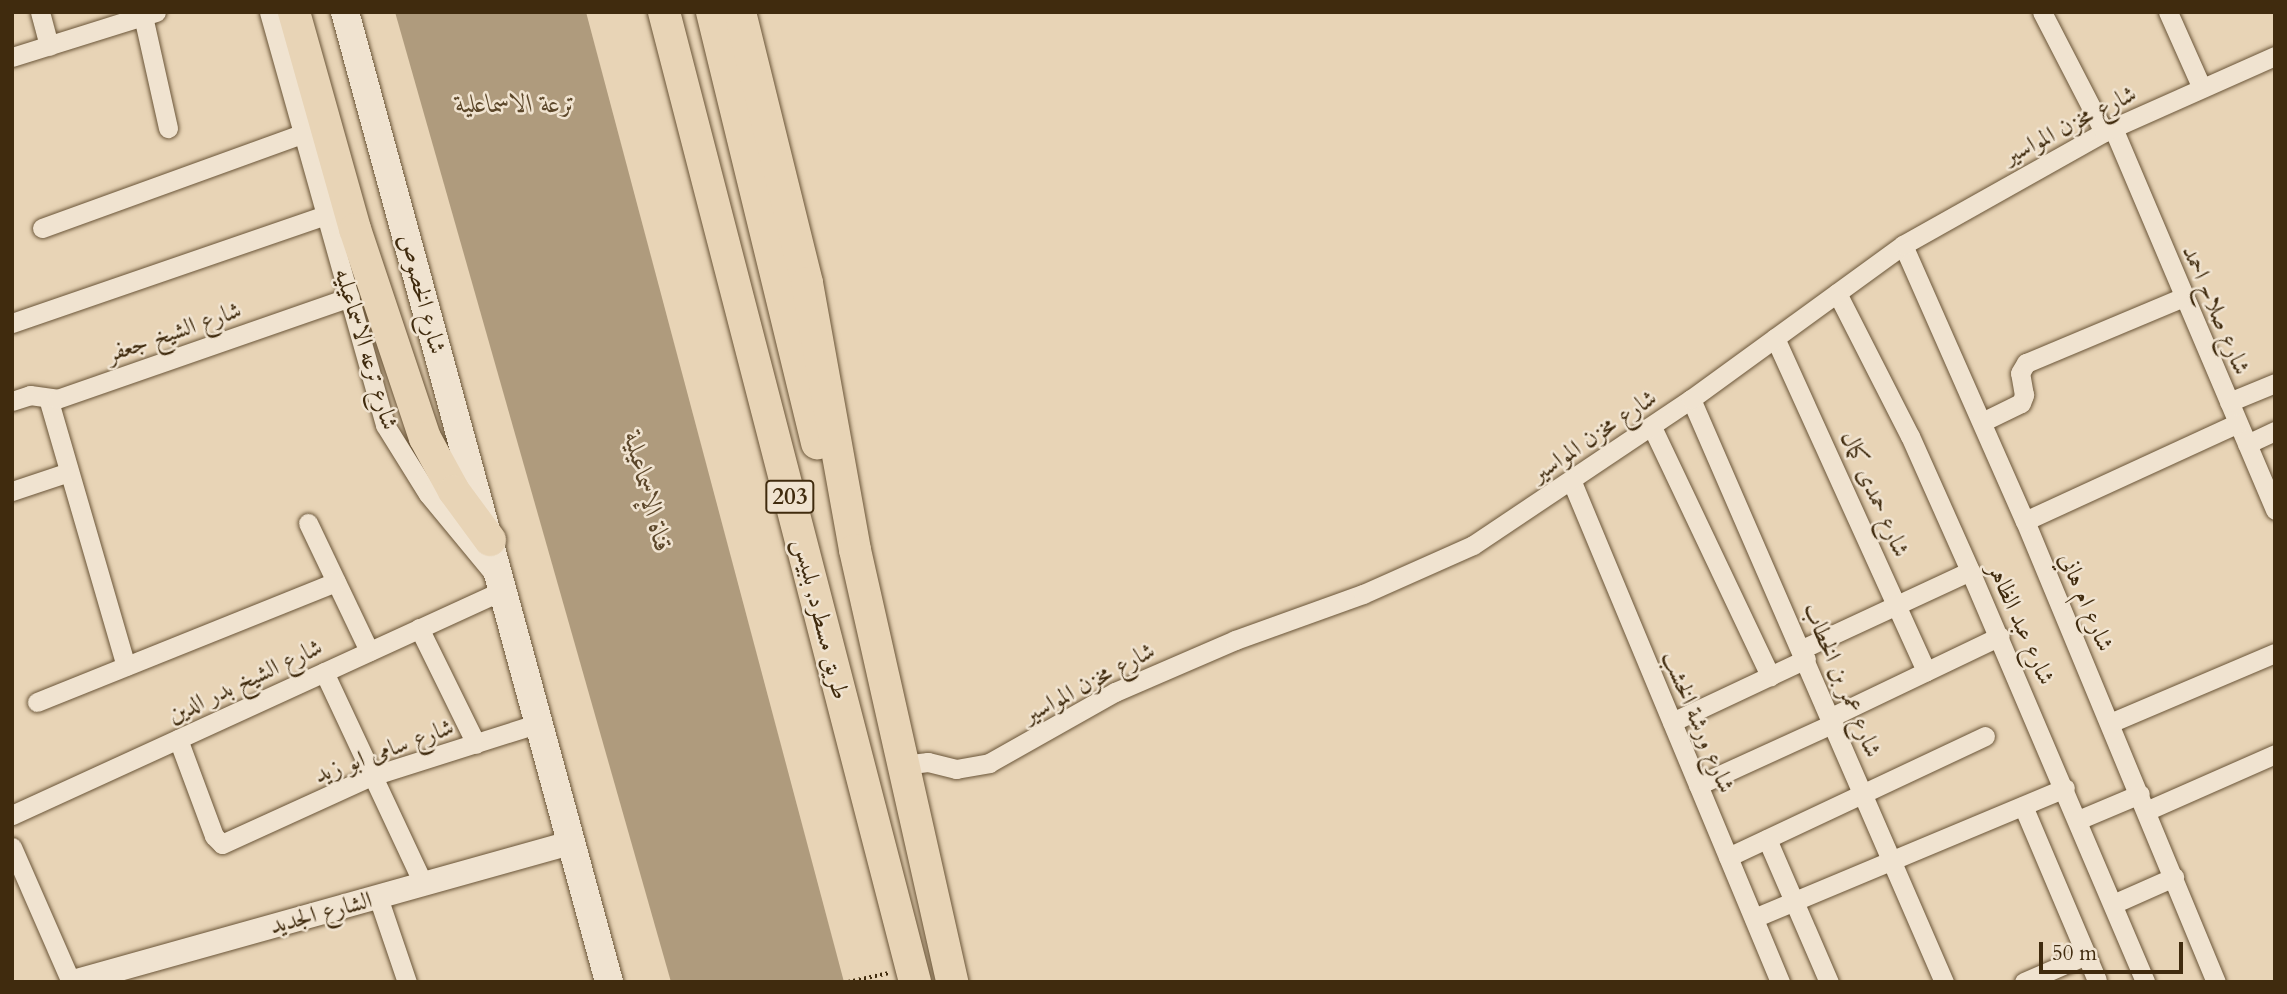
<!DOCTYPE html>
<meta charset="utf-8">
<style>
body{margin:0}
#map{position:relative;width:2287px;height:994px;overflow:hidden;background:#e8d4b6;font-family:Cardo,Amiri,serif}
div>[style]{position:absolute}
.water>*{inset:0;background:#af9b7d}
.path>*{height:3.5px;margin-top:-1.75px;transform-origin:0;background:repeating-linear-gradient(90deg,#402b0e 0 2px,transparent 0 5.5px)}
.roads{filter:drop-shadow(0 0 2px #6a5538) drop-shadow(0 0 2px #6a5538)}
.minor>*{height:19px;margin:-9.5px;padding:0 9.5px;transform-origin:9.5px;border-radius:9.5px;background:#f0e3d0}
.tertiary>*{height:24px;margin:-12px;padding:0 12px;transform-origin:12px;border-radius:12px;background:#f0e3d0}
.secondary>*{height:28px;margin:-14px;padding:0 14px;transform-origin:14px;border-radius:14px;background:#f0e3d0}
.primary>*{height:32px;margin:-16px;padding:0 16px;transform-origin:16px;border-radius:16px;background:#e8d4b6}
span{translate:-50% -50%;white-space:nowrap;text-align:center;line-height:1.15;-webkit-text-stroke:5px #f0e3d0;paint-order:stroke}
.shield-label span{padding:2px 5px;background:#f0e3d0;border:2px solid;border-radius:5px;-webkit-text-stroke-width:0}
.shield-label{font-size:23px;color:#402b0e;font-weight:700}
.street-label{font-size:24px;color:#402b0e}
.water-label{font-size:26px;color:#5c472a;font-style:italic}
.frame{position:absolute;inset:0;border:14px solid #402b0e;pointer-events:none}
.scale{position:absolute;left:2039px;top:942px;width:144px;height:32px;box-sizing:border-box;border:4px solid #402b0e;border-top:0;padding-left:9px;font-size:21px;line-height:24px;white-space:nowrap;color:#402b0e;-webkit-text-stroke:5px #f0e3d0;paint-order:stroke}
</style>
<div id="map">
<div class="water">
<div style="clip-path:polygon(395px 12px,586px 12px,844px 982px,671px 982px)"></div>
</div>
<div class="path">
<div style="left:848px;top:982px;width:42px;rotate:-12.4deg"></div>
</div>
<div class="roads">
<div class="minor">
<div style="left:40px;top:12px;width:35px;rotate:75deg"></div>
<div style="left:269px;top:12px;width:429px;rotate:74.3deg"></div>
<div style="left:385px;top:425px;width:81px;rotate:58.1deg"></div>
<div style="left:428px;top:494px;width:105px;rotate:50.4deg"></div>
<div style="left:2042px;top:12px;width:135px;rotate:62.7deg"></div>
<div style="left:2168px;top:12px;width:81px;rotate:66deg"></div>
<div style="left:143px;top:16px;width:115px;rotate:77.4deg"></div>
<div style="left:12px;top:57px;width:151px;rotate:-17.4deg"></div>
<div style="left:2113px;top:128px;width:415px;rotate:67deg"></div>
<div style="left:42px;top:228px;width:276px;rotate:-19.9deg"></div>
<div style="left:1903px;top:245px;width:302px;rotate:66.2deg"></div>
<div style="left:2025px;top:521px;width:499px;rotate:67.5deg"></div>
<div style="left:1837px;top:293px;width:161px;rotate:63deg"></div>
<div style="left:1910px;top:436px;width:148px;rotate:66deg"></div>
<div style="left:1970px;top:571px;width:447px;rotate:66.9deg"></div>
<div style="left:12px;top:323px;width:331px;rotate:-19deg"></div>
<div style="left:1775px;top:338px;width:366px;rotate:65.6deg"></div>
<div style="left:48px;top:398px;width:279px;rotate:73.8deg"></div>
<div style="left:1691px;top:399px;width:636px;rotate:66.54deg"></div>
<div style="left:12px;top:401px;width:19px;rotate:-18deg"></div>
<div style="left:30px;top:395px;width:27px;rotate:8deg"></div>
<div style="left:57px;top:399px;width:310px;rotate:-19.2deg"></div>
<div style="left:2229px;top:402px;width:50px;rotate:-22.4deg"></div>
<div style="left:1982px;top:422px;width:43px;rotate:-26deg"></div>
<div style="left:2021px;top:403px;width:9px;rotate:-69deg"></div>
<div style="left:2024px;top:395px;width:22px;rotate:-100deg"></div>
<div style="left:2020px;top:373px;width:12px;rotate:-59deg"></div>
<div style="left:2026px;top:363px;width:171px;rotate:-22.7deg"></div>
<div style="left:1652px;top:427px;width:276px;rotate:64.6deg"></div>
<div style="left:2247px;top:444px;width:31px;rotate:-25deg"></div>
<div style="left:1572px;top:482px;width:542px;rotate:67.41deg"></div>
<div style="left:12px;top:491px;width:60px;rotate:-18.4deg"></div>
<div style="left:2025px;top:521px;width:234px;rotate:-24.7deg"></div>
<div style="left:308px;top:523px;width:142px;rotate:64.5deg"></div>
<div style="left:419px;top:628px;width:129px;rotate:63.8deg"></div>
<div style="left:1802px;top:649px;width:185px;rotate:-24.9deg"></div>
<div style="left:324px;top:672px;width:235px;rotate:64.9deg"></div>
<div style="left:37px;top:702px;width:322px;rotate:-21.9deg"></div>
<div style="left:1831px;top:717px;width:187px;rotate:-25.6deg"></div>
<div style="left:1672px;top:722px;width:148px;rotate:-25.2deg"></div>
<div style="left:2110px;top:723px;width:179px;rotate:-23deg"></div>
<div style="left:178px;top:739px;width:103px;rotate:69.6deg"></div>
<div style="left:214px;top:836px;width:11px;rotate:45deg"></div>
<div style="left:222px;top:844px;width:162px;rotate:-24.5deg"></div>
<div style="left:369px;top:777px;width:175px;rotate:-17.6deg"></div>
<div style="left:903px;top:765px;width:25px;rotate:-7deg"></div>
<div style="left:928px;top:762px;width:29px;rotate:14deg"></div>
<div style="left:956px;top:769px;width:34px;rotate:-10deg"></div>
<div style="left:989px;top:763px;width:145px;rotate:-29.4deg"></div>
<div style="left:1115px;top:692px;width:131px;rotate:-23.4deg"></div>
<div style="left:1235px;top:640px;width:136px;rotate:-19.8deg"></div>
<div style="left:1363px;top:594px;width:120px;rotate:-24deg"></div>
<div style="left:1473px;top:545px;width:262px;rotate:-33.8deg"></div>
<div style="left:1691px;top:399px;width:262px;rotate:-36deg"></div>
<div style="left:1903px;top:245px;width:231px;rotate:-29.3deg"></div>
<div style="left:2104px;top:132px;width:187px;rotate:-24deg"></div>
<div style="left:1698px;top:785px;width:149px;rotate:-24.5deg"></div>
<div style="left:2023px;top:806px;width:189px;rotate:67deg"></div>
<div style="left:2146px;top:811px;width:141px;rotate:-23.8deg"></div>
<div style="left:12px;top:815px;width:536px;rotate:-24.6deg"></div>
<div style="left:2078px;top:820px;width:67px;rotate:-22.8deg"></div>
<div style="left:1767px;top:839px;width:156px;rotate:66.6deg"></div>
<div style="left:12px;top:847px;width:147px;rotate:66.4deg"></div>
<div style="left:1728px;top:857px;width:284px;rotate:-25.2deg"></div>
<div style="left:378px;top:897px;width:90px;rotate:71.2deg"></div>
<div style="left:2113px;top:904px;width:67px;rotate:-23.9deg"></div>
<div style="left:1754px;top:918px;width:337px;rotate:-22.7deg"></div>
<div style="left:2024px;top:982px;width:68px;rotate:-23.5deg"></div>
</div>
<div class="tertiary">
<div style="left:73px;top:982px;width:516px;rotate:-15.63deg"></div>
</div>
<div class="secondary">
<div style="left:345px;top:12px;width:1005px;rotate:74.77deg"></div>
</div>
<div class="primary">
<div style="left:294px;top:12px;width:225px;rotate:74.3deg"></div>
<div style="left:355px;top:229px;width:220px;rotate:71.5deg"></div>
<div style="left:425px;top:438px;width:60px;rotate:61.3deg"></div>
<div style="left:454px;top:491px;width:61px;rotate:53.7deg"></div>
<div style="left:664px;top:12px;width:1002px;rotate:75.49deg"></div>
<div style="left:712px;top:12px;width:444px;rotate:76.3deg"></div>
<div style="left:740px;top:12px;width:279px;rotate:76.1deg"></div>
<div style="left:807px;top:283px;width:271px;rotate:79.8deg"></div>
<div style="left:855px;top:550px;width:443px;rotate:77.3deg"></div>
</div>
</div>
<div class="shield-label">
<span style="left:790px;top:497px">203</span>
</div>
<div class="street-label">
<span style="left:2070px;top:125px;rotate:-27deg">شارع مخزن المواسير</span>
<span style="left:422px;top:294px;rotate:75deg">شارع الخصوص</span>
<span style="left:2216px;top:310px;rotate:67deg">شارع صلاح احمد</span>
<span style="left:174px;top:332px;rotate:-19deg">شارع الشيخ جعفر</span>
<span style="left:366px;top:349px;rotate:73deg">شارع ترعه الاسماعيليه</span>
<span style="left:1594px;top:436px;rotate:-34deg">شارع مخزن المواسير</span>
<span style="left:1875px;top:494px;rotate:66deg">شارع حمدى كمال</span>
<span style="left:2086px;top:602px;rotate:67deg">شارع ام هاني</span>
<span style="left:821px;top:619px;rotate:76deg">طريق مسطرد, بلبيس</span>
<span style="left:2021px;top:624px;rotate:66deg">شارع عبد الظاهر</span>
<span style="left:1842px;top:680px;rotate:67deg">شارع عمر بن الخطاب</span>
<span style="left:245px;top:681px;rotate:-25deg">شارع الشيخ بدر الدين</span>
<span style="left:1089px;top:683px;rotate:-28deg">شارع مخزن المواسير</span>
<span style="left:1698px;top:722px;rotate:67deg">شارع ورشة الخشب</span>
<span style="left:384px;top:751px;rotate:-20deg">شارع سامى ابو زيد</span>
<span style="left:321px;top:913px;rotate:-15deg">الشارع الجديد</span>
</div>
<div class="water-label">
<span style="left:516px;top:104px">ترعة الاسماعلية</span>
<span style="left:648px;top:492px;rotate:75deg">قناة الإسماعيلية</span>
</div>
<div class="frame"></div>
<div class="scale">50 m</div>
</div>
